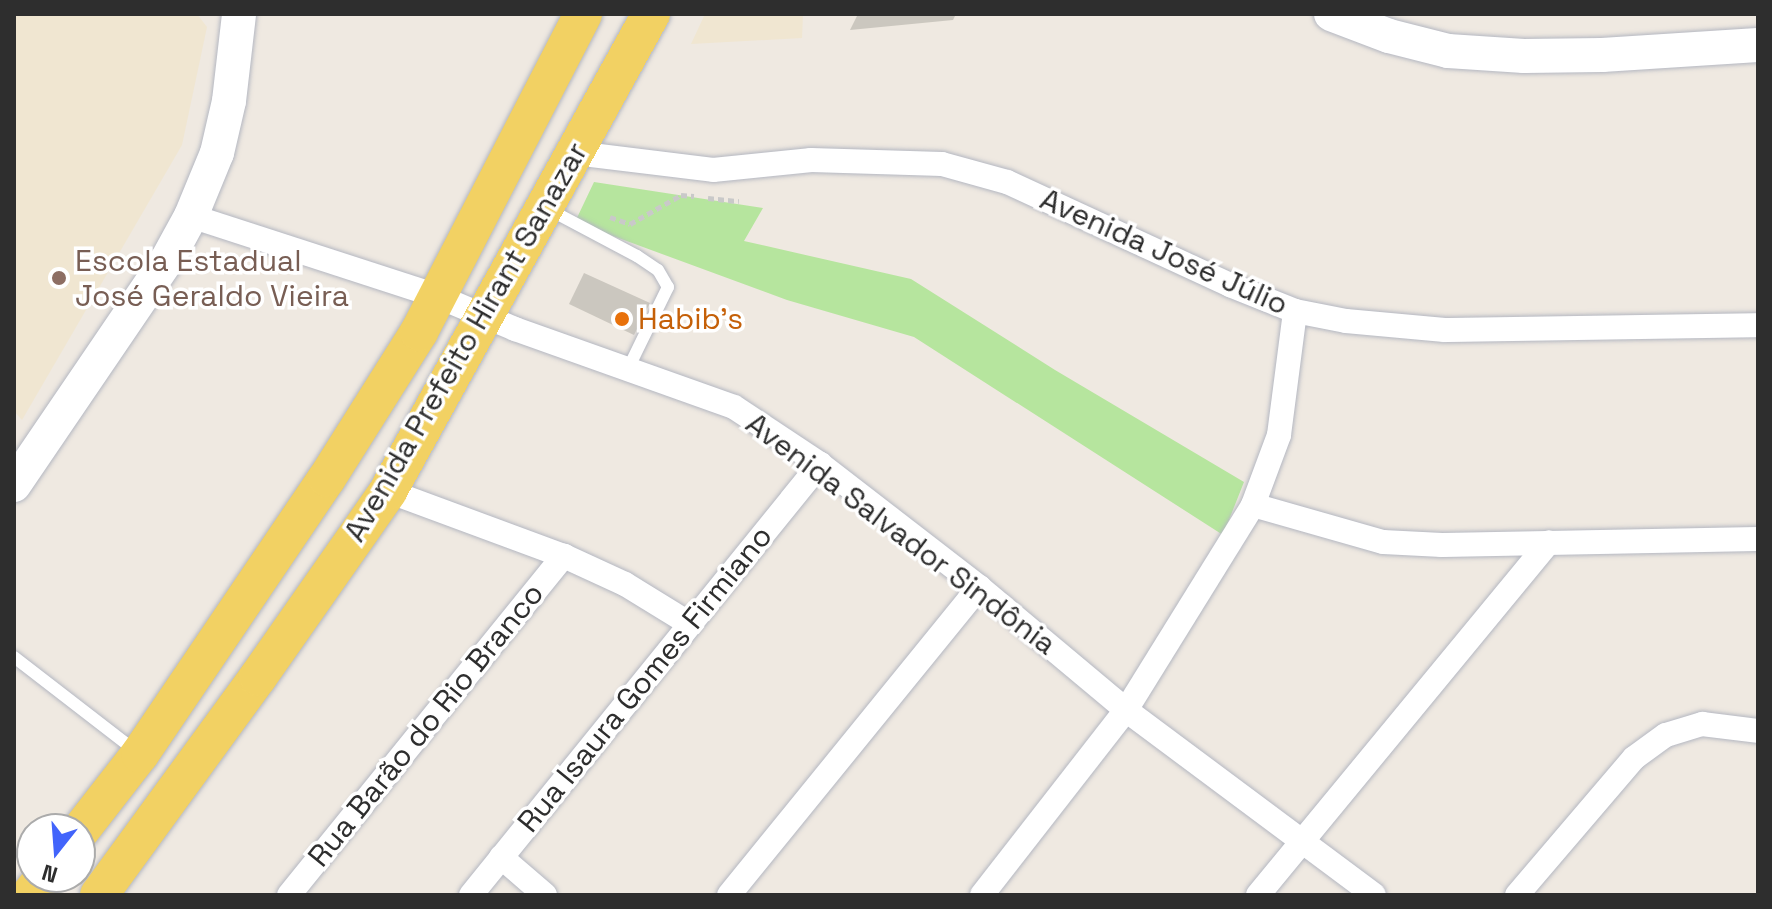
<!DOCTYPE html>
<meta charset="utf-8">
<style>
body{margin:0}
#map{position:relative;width:1772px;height:909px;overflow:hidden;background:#efe9e1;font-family:"Space Grotesk",sans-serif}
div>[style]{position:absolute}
.education>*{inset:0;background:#f0e6d1}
.green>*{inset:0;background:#b6e59e}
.building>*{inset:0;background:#cbc7bf}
.path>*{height:5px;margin-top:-2.5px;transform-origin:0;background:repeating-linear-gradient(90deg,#c9c9c9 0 6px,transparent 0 10px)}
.roads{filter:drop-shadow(0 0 2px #b4b7c1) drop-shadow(0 0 2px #b4b7c1)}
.lane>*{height:12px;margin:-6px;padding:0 6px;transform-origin:6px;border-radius:6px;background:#fff}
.street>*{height:24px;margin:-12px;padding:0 12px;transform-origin:12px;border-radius:12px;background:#fff}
.secondary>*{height:34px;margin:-17px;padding:0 17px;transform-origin:17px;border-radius:17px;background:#fff}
.primary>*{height:38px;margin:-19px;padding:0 19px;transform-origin:19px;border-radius:19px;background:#f2d163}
.dots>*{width:22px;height:22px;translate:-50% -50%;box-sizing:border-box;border:4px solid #fff;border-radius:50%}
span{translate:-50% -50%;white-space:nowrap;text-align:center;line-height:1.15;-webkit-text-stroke:7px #fff;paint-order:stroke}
.street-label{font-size:30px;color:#2e2e2e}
.education-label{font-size:30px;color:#785e54}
.left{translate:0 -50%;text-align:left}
.food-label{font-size:30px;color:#c56008}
.frame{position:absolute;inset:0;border:16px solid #2e2e2e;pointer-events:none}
.north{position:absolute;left:16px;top:813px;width:80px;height:80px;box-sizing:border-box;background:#fff;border:2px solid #ababab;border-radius:50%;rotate:197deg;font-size:22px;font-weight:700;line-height:32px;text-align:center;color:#2e2e2e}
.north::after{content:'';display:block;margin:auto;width:28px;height:36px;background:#4264fb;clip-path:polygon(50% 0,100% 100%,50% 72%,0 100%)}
</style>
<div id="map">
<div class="education">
<div style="clip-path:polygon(14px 14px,197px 14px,207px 27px,182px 145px,22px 420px,14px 411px)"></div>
<div style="clip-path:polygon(705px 14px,803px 14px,802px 38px,691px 44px)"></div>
</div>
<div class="green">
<div style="clip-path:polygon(594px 182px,763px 208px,744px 241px,911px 279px,1055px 370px,1244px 482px,1223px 535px,914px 337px,787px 300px,575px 222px)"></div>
</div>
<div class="building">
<div style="clip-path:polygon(858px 14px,956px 14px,953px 20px,850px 30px)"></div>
<div style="clip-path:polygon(584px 273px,650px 303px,634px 335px,569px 304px)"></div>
</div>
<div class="path">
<div style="left:708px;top:198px;width:31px;rotate:6deg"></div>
<div style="left:610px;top:217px;width:21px;rotate:19deg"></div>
<div style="left:630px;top:224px;width:59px;rotate:-29.6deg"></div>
<div style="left:681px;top:195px;width:13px;rotate:4deg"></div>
</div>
<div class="roads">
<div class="lane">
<div style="left:550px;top:210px;width:98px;rotate:27.9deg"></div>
<div style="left:637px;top:256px;width:25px;rotate:34deg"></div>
<div style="left:658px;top:270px;width:20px;rotate:60deg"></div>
<div style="left:668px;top:287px;width:89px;rotate:116deg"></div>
<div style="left:14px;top:657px;width:155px;rotate:37.7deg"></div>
</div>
<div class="street">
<div style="left:575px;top:153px;width:139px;rotate:7deg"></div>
<div style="left:713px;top:170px;width:99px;rotate:-5.8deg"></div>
<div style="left:811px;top:160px;width:131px;rotate:1.7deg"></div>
<div style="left:942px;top:164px;width:67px;rotate:15.5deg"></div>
<div style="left:1007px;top:182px;width:246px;rotate:24.8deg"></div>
<div style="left:1230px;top:285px;width:70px;rotate:21.8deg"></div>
<div style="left:1295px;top:311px;width:52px;rotate:11.1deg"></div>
<div style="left:1346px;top:321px;width:99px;rotate:5.2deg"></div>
<div style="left:1445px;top:330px;width:313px;rotate:-0.9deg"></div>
<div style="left:191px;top:216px;width:259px;rotate:18deg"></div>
<div style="left:437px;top:296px;width:85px;rotate:22.9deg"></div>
<div style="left:515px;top:329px;width:232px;rotate:19.6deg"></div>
<div style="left:734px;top:407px;width:103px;rotate:33.5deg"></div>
<div style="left:820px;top:464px;width:201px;rotate:37.7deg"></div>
<div style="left:979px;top:587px;width:192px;rotate:39.9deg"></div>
<div style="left:1126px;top:710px;width:309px;rotate:36.7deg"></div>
<div style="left:388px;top:491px;width:188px;rotate:20.3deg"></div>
<div style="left:564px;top:556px;width:67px;rotate:24.7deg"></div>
<div style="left:625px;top:584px;width:76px;rotate:31.6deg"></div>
<div style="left:1253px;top:505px;width:135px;rotate:15.9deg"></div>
<div style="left:1383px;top:542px;width:59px;rotate:2.9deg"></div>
<div style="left:1442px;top:545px;width:316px;rotate:-1.1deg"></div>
<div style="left:501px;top:857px;width:58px;rotate:40.8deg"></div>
<div style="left:289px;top:895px;width:437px;rotate:-51deg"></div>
<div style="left:471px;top:895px;width:555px;rotate:-51deg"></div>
<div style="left:729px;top:895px;width:397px;rotate:-50.9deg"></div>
<div style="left:982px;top:895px;width:234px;rotate:-52.1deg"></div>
<div style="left:1126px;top:710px;width:241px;rotate:-58.2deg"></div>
<div style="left:1253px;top:505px;width:75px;rotate:-69.6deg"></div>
<div style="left:1279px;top:435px;width:125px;rotate:-82.6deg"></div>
<div style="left:1258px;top:895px;width:457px;rotate:-50.5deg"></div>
<div style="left:1517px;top:895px;width:180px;rotate:-49.5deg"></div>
<div style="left:1634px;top:758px;width:39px;rotate:-36deg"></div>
<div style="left:1666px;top:735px;width:38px;rotate:-17deg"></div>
<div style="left:1702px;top:724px;width:56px;rotate:7.1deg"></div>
</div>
<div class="secondary">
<div style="left:1331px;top:14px;width:62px;rotate:20.8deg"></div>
<div style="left:1389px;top:36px;width:61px;rotate:14.3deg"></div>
<div style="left:1448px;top:51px;width:76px;rotate:3.8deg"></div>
<div style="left:1524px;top:56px;width:78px;rotate:-0.7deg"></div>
<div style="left:1602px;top:55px;width:156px;rotate:-3.7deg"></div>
<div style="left:14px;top:485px;width:272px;rotate:-55.8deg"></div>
<div style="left:167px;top:260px;width:50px;rotate:-61.4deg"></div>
<div style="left:191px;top:216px;width:68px;rotate:-67.6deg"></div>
<div style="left:217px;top:153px;width:53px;rotate:-77deg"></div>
<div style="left:229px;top:101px;width:88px;rotate:-83.4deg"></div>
</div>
<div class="primary">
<div style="left:80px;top:831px;width:98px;rotate:-52.1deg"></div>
<div style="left:140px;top:754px;width:333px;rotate:-55.9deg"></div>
<div style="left:327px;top:478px;width:173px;rotate:-57.8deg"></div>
<div style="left:419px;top:332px;width:358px;rotate:-62.7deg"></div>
<div style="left:30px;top:895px;width:23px;rotate:-52deg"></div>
<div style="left:99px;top:895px;width:270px;rotate:-53.9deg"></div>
<div style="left:258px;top:677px;width:227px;rotate:-55deg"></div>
<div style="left:388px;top:491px;width:545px;rotate:-61.13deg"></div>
</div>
</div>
<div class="dots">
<div style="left:59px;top:278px;background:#8d6e63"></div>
<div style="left:622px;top:319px;background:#e8710a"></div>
</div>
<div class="street-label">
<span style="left:1164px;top:252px;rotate:24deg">Avenida José Júlio</span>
<span style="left:466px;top:342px;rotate:-60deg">Avenida Prefeito Hirant Sanazar</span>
<span style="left:901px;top:534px;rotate:37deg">Avenida Salvador Sindônia</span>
<span style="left:645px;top:679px;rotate:-51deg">Rua Isaura Gomes Firmiano</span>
<span style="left:426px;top:725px;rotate:-51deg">Rua Barão do Rio Branco</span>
</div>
<div class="education-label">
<span class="left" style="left:75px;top:278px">Escola Estadual<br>José Geraldo Vieira</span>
</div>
<div class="food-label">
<span class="left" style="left:638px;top:319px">Habib's</span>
</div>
<div class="frame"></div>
<div class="north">N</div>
</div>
